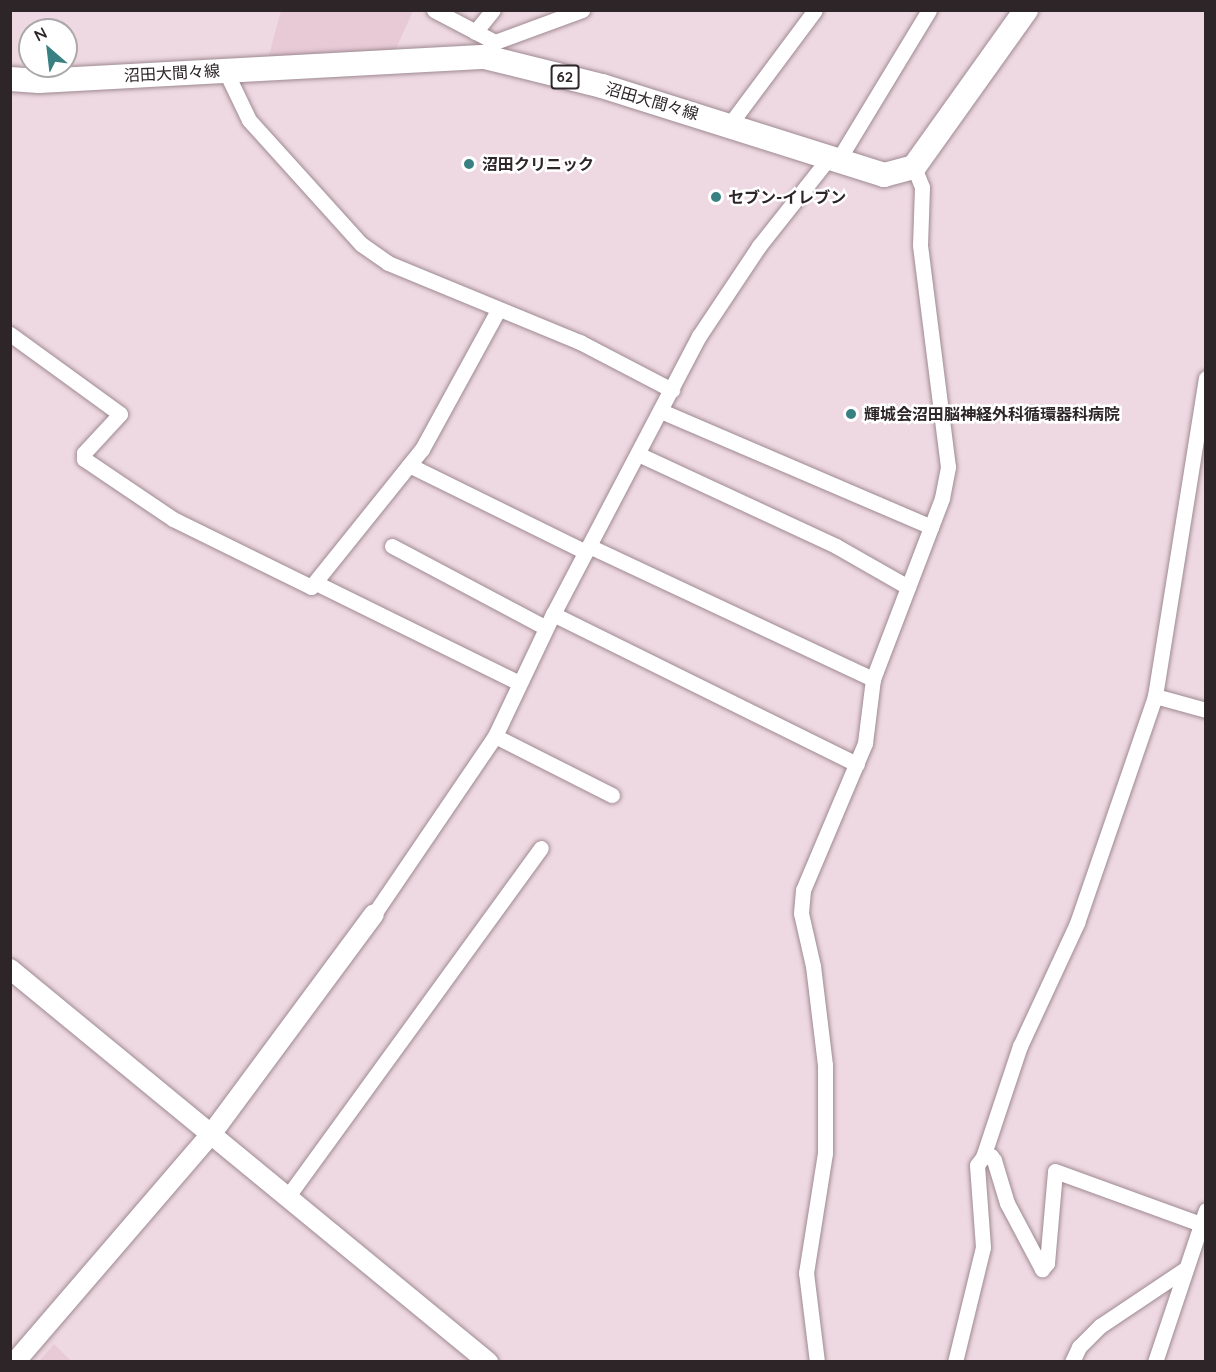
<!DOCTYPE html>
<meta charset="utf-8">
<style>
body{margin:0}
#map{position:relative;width:1216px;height:1372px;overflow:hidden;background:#eed8e1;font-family:Quicksand,"Noto Sans JP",sans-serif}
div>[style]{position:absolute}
.built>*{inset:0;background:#e8cad6}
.roads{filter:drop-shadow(0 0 2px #9e8a92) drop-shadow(0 0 2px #9e8a92)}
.minor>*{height:15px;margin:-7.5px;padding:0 7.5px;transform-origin:7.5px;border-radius:7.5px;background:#fff}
.tertiary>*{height:20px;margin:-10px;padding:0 10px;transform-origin:10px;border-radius:10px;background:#fff}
.primary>*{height:24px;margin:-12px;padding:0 12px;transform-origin:12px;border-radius:12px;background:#fff}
.dots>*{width:16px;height:16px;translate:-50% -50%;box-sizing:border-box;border:3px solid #fff;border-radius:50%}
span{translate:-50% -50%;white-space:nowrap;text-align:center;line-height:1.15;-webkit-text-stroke:5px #fff;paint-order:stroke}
.shield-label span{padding:2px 4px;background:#fff;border:2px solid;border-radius:4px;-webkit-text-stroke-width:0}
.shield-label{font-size:15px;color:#2d2528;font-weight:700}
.street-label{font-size:16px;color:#2d2528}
.poi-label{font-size:16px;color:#2d2528;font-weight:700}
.left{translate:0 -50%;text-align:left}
.frame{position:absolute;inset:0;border:12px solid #2d2528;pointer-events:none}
.north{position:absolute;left:18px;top:18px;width:60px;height:60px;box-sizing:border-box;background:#fff;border:2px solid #aba8a9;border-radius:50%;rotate:332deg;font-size:16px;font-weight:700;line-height:24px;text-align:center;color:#2d2528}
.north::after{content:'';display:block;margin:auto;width:21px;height:27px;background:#388081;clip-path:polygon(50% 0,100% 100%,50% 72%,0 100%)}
</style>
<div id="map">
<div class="built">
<div style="clip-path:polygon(281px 11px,413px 11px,394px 53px,268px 59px)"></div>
<div style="clip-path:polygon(54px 1344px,71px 1361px,39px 1361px)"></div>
</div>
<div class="roads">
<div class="minor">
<div style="left:434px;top:10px;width:69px;rotate:27.7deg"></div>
<div style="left:475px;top:32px;width:28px;rotate:-51deg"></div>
<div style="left:485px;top:57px;width:18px;rotate:-56deg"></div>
<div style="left:495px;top:42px;width:93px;rotate:-20.2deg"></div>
<div style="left:225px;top:70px;width:55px;rotate:64.4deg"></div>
<div style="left:249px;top:120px;width:167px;rotate:47.9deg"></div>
<div style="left:361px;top:244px;width:33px;rotate:35deg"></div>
<div style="left:388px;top:263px;width:208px;rotate:22.4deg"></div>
<div style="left:580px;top:342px;width:104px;rotate:27.6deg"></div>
<div style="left:730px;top:124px;width:142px;rotate:-53.3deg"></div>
<div style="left:837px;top:162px;width:178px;rotate:-58.8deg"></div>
<div style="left:10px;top:334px;width:136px;rotate:36deg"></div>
<div style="left:120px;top:414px;width:53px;rotate:132.7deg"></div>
<div style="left:84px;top:453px;width:6px;rotate:90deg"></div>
<div style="left:84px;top:459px;width:107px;rotate:34deg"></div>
<div style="left:173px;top:519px;width:154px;rotate:26.2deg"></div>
<div style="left:311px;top:587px;width:177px;rotate:-51.2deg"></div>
<div style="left:422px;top:449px;width:158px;rotate:-61.3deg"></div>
<div style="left:661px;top:411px;width:294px;rotate:23.2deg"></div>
<div style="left:638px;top:454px;width:218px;rotate:24.9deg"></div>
<div style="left:836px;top:546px;width:83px;rotate:29.7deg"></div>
<div style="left:409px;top:465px;width:197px;rotate:26.2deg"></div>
<div style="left:392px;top:546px;width:174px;rotate:28deg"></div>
<div style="left:589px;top:546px;width:314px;rotate:25.1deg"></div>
<div style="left:316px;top:583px;width:226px;rotate:26.2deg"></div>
<div style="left:553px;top:614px;width:339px;rotate:26.3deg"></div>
<div style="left:1155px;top:696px;width:53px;rotate:15.4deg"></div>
<div style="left:495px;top:736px;width:131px;rotate:26.8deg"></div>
<div style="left:374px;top:914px;width:215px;rotate:-55.8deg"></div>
<div style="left:495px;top:736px;width:135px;rotate:-64.6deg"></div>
<div style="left:553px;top:614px;width:314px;rotate:-62.3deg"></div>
<div style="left:699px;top:336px;width:108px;rotate:-56.3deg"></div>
<div style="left:759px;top:246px;width:111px;rotate:-51.6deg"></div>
<div style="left:983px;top:1157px;width:117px;rotate:-71.6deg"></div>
<div style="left:1020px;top:1046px;width:136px;rotate:-65.1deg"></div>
<div style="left:1077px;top:923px;width:240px;rotate:-71deg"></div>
<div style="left:1155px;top:696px;width:322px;rotate:-80.9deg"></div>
<div style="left:288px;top:1196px;width:430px;rotate:-54deg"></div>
<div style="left:817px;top:1362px;width:90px;rotate:-97deg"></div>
<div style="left:806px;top:1273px;width:121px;rotate:-81deg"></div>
<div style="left:825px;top:1153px;width:88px;rotate:-90deg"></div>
<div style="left:825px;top:1065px;width:100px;rotate:-96.9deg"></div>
<div style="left:813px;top:966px;width:54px;rotate:-102.8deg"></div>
<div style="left:801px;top:913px;width:23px;rotate:-85deg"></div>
<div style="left:803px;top:890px;width:160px;rotate:-67.1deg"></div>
<div style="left:865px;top:743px;width:64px;rotate:-82.9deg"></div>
<div style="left:873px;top:679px;width:194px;rotate:-69.1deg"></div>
<div style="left:942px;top:498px;width:32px;rotate:-79deg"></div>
<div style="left:948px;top:467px;width:224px;rotate:-97.2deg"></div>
<div style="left:920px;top:245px;width:58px;rotate:-88deg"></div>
<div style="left:922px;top:187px;width:22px;rotate:-112deg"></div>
<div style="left:955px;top:1362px;width:118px;rotate:-76.3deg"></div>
<div style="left:983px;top:1247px;width:82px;rotate:-94.2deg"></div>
<div style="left:977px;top:1165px;width:10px;rotate:-53deg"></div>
<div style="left:983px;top:1157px;width:8px;rotate:-7deg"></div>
<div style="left:991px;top:1156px;width:5px;rotate:53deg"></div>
<div style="left:994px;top:1160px;width:45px;rotate:73.2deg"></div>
<div style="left:1007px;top:1203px;width:75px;rotate:62.1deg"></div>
<div style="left:1042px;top:1269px;width:8px;rotate:-50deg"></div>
<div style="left:1047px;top:1263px;width:92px;rotate:-85deg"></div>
<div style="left:1055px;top:1171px;width:155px;rotate:20deg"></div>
<div style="left:1072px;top:1362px;width:17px;rotate:-65deg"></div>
<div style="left:1079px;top:1347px;width:30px;rotate:-45deg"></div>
<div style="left:1100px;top:1326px;width:102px;rotate:-33.8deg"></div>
<div style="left:1155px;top:1362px;width:160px;rotate:-71.5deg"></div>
</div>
<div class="tertiary">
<div style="left:10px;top:969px;width:619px;rotate:39.43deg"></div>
<div style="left:1201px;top:1224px;width:5px;rotate:22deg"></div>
<div style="left:15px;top:1362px;width:302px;rotate:-49.3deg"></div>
<div style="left:212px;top:1133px;width:272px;rotate:-53.5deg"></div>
</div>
<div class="primary">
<div style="left:10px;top:79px;width:29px;rotate:4deg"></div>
<div style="left:39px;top:81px;width:447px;rotate:-3.1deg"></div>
<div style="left:485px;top:57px;width:121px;rotate:13.9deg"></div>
<div style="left:602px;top:86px;width:296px;rotate:17.5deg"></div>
<div style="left:884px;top:175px;width:31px;rotate:-15deg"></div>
<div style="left:914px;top:167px;width:193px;rotate:-54.5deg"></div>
</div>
</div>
<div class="dots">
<div style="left:469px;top:164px;background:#388081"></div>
<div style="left:716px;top:197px;background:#388081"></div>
<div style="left:851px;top:414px;background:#388081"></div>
</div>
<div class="shield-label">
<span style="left:565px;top:77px">62</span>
</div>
<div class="street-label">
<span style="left:172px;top:73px;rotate:-3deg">沼田大間々線</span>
<span style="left:652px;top:101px;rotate:16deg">沼田大間々線</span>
</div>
<div class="poi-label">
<span class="left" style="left:482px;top:164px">沼田クリニック</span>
<span class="left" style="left:728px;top:197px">セブン-イレブン</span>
<span class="left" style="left:864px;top:414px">輝城会沼田脳神経外科循環器科病院</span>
</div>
<div class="frame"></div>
<div class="north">N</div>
</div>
